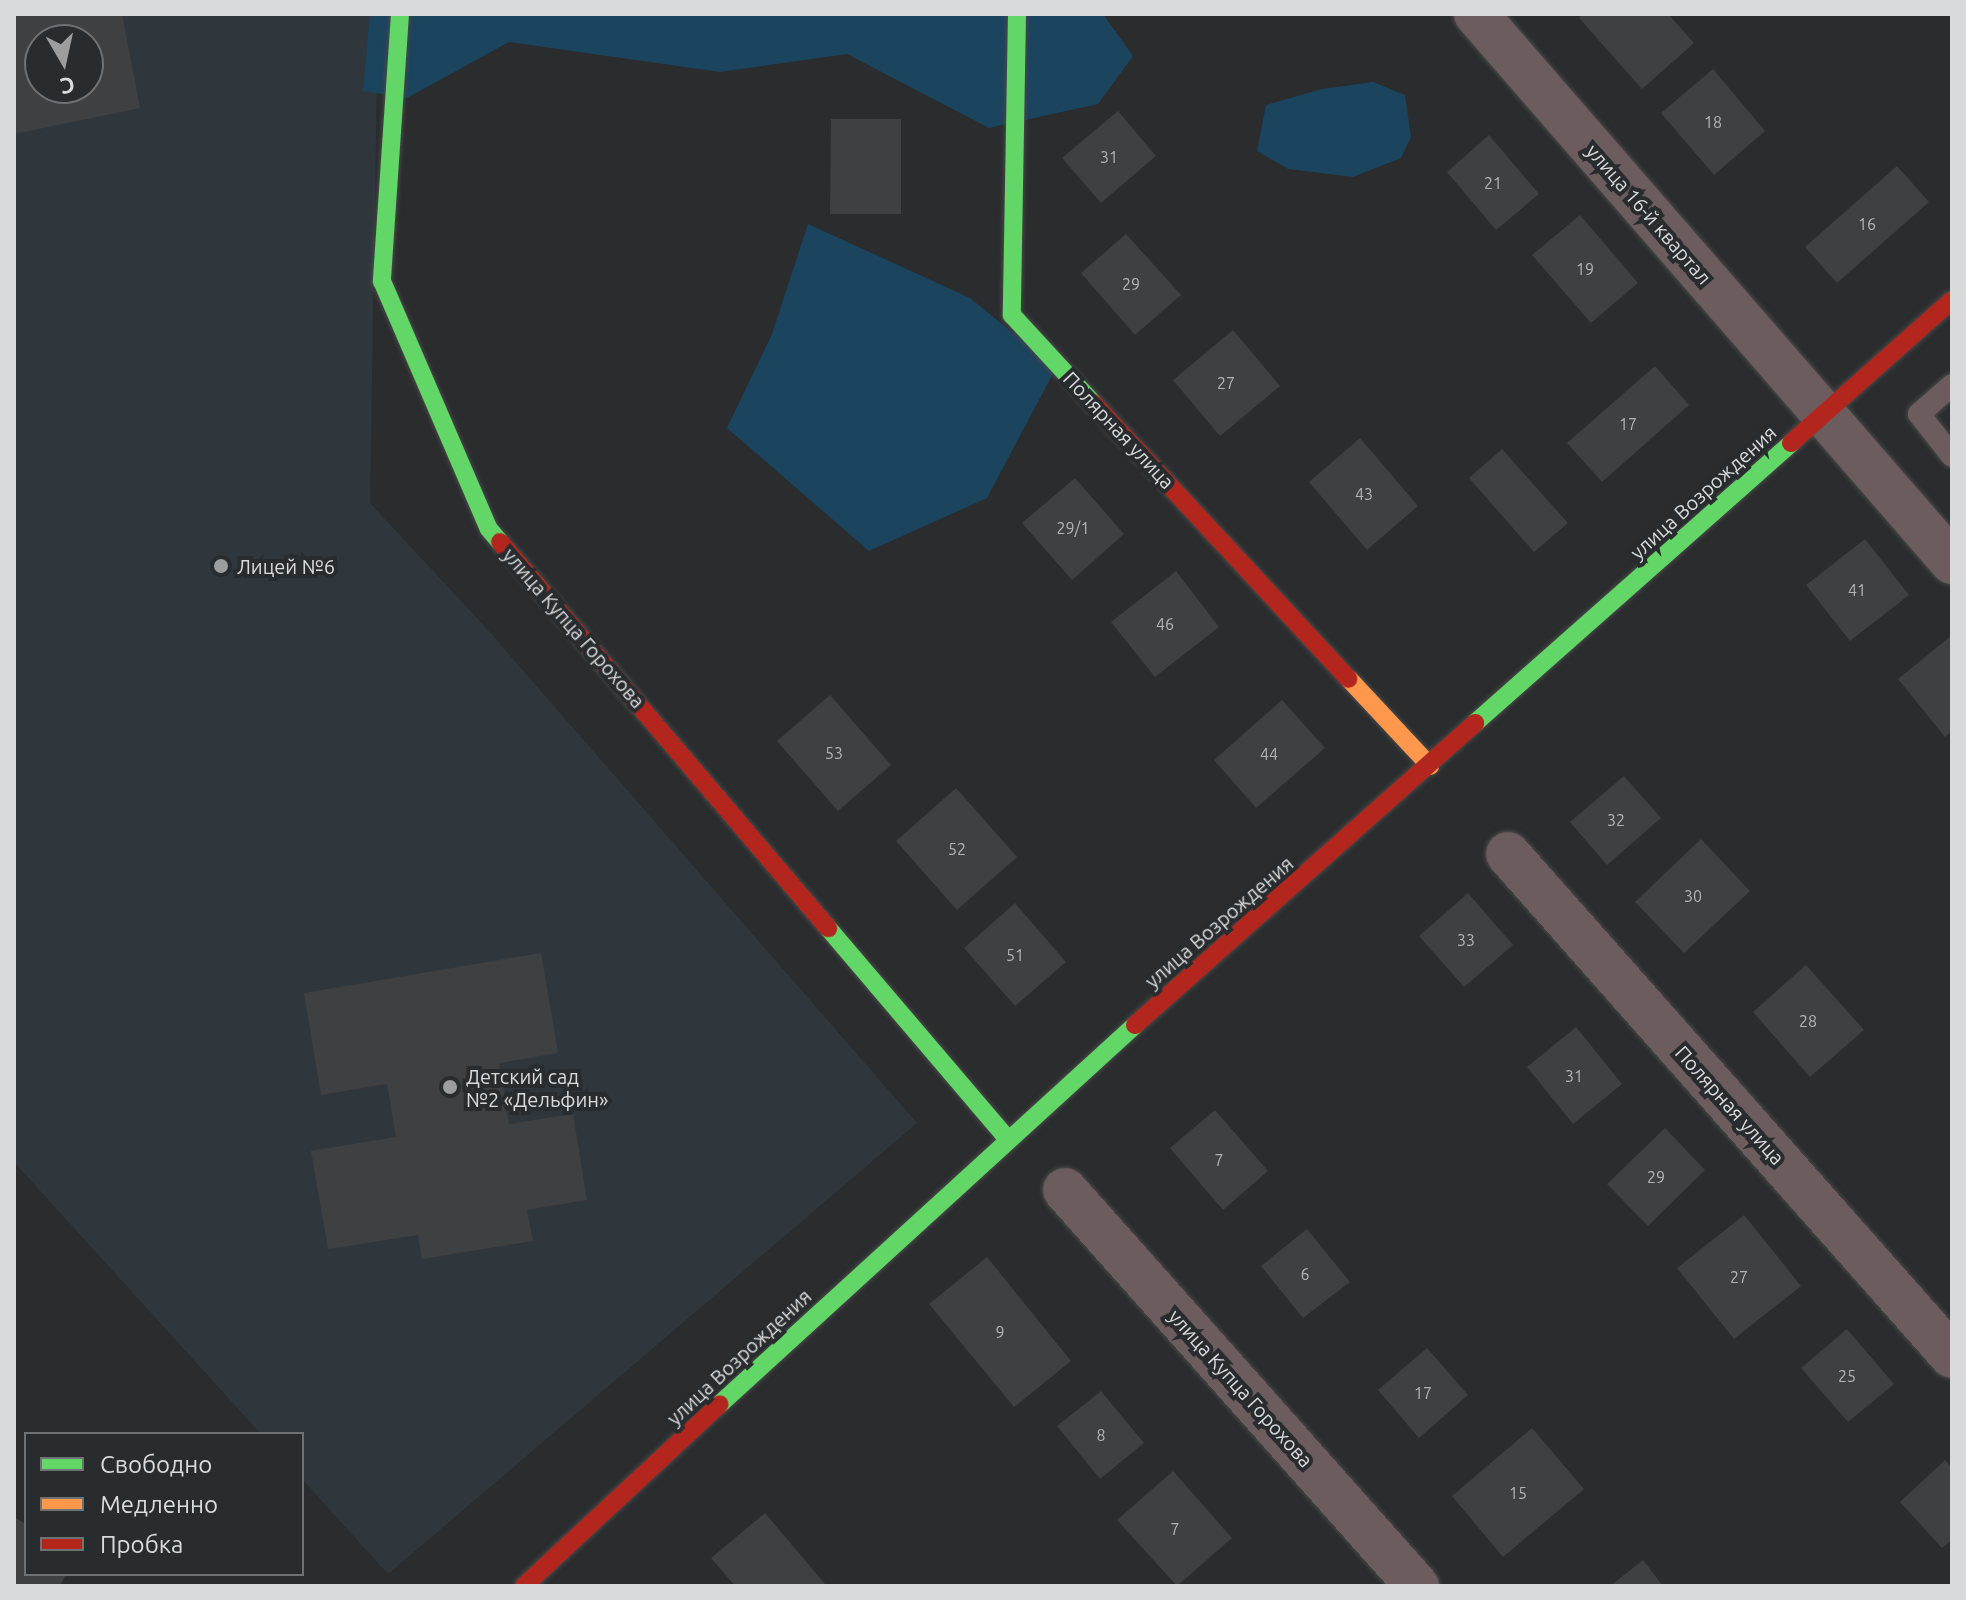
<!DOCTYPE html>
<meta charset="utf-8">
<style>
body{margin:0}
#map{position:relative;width:1966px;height:1600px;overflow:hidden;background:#2a2c2d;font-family:Ubuntu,sans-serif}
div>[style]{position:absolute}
.built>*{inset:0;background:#30373c}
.green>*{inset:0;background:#1b445f}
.building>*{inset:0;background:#3f4041}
.roads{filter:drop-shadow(0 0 2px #474848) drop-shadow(0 0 2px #474848)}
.lane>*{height:22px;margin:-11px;padding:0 11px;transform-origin:11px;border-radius:11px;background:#6c5c5e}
.street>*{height:44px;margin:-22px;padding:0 22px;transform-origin:22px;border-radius:22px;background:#6c5c5e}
.fast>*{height:18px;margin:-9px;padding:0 9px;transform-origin:9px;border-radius:9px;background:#63d668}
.slow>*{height:18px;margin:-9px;padding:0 9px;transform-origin:9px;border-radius:9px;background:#ff974d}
.jam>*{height:18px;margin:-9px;padding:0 9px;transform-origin:9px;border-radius:9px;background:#b3261e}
.dots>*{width:22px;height:22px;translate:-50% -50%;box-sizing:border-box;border:4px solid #292c2e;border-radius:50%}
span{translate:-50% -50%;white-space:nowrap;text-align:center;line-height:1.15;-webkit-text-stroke:8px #292c2e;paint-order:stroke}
.number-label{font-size:16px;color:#b2b4b5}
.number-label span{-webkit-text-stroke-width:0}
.street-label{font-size:20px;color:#d9dadc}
.poi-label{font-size:20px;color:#d9dadc}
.left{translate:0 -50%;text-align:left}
.frame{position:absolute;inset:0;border:16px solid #d9dadc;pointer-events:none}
.legend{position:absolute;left:24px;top:1432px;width:280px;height:144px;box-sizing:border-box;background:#292c2e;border:2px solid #6f7274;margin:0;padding:10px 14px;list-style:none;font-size:24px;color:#d9dadc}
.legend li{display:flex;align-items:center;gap:16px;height:40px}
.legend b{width:40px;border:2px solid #6f7274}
.north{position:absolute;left:24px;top:24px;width:80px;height:80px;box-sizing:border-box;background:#292c2e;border:2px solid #6f7274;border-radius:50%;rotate:171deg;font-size:22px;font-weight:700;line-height:32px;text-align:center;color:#d9dadc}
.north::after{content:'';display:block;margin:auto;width:28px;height:36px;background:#9c9d9f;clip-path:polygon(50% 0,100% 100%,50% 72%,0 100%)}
</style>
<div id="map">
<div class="built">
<div style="clip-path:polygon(evenodd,14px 14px,378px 14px,370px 503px,487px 629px,917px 1123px,388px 1574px,302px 1479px,302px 1434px,261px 1434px,14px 1162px,14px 14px,40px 40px,88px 40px,88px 88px,40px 88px,40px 40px)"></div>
</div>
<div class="green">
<div style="clip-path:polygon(370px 14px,1103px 14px,1133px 56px,1098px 104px,989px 128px,847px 54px,720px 72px,509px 42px,407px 98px,363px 91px)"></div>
<div style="clip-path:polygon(1373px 82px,1405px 95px,1411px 137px,1401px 158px,1353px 177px,1288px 169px,1257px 151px,1266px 105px,1322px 89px)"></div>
<div style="clip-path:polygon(808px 224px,970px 298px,1056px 368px,987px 498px,869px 551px,727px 428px,772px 334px)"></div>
</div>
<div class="building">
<div style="clip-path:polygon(evenodd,14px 14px,122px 14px,140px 108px,14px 134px,14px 14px,40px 40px,88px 40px,88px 88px,40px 88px,40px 40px)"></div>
<div style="clip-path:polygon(1583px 14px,1668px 14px,1694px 43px,1642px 89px,1579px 18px)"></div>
<div style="clip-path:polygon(1713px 69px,1765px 131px,1714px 175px,1661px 113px)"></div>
<div style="clip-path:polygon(1118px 111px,1156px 156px,1101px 203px,1062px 158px)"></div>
<div style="clip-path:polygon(831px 119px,901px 119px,901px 214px,830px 214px)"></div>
<div style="clip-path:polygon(1489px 135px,1539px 194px,1496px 230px,1447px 172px)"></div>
<div style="clip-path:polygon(1897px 166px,1929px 202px,1837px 283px,1805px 247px)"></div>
<div style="clip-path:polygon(1580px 215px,1638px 283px,1591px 323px,1532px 255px)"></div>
<div style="clip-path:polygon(1126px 234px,1181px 295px,1135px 335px,1081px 273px)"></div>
<div style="clip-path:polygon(1233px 330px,1280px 386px,1220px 436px,1173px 380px)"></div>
<div style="clip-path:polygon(1655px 366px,1689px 405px,1602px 482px,1567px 443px)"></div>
<div style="clip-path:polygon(1360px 438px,1418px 506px,1367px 550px,1309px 482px)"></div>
<div style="clip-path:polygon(1502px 449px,1568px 523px,1534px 552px,1469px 478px)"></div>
<div style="clip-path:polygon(1075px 478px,1124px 534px,1072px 580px,1022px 523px)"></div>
<div style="clip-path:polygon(1865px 539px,1909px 595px,1850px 641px,1806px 585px)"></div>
<div style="clip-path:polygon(1176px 571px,1219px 627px,1155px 677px,1111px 622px)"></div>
<div style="clip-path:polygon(1952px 635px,1952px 731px,1945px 737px,1898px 679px)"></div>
<div style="clip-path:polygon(830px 695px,891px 765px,838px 811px,777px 741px)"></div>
<div style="clip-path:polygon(1282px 700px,1325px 748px,1256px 808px,1214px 760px)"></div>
<div style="clip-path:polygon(1624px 776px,1661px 818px,1607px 865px,1570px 822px)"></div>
<div style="clip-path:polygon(956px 788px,1017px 857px,957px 910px,896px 841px)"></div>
<div style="clip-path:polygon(1701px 839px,1750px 891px,1684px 953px,1635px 902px)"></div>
<div style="clip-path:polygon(1468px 893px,1513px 945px,1464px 987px,1419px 936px)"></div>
<div style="clip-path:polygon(1015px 903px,1066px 962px,1015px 1006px,964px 948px)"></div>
<div style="clip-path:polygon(541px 953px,558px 1053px,499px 1063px,509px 1124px,573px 1114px,587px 1200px,527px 1210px,533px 1241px,422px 1259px,418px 1235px,328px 1249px,311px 1151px,396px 1137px,387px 1084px,321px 1095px,304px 993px)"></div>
<div style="clip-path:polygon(1806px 965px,1864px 1030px,1810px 1077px,1753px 1012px)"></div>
<div style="clip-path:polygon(1576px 1027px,1622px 1084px,1573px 1124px,1527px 1067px)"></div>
<div style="clip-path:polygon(1215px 1110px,1268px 1171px,1223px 1210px,1170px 1148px)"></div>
<div style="clip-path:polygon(1665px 1128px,1705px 1170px,1648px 1226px,1607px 1184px)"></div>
<div style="clip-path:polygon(1744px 1215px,1801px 1286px,1734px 1339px,1677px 1268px)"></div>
<div style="clip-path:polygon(1307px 1229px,1350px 1282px,1303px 1318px,1261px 1266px)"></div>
<div style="clip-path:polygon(987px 1257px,1071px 1361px,1014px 1407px,929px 1304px)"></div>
<div style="clip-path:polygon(1847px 1329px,1894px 1384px,1848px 1422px,1801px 1368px)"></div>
<div style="clip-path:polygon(1427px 1348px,1468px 1395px,1419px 1438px,1378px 1390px)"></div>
<div style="clip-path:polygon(1101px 1391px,1144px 1443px,1100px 1479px,1057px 1426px)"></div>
<div style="clip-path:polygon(1532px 1428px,1584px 1489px,1503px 1557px,1452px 1496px)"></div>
<div style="clip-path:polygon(1945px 1460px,1952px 1468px,1952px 1540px,1942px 1548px,1900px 1502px)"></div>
<div style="clip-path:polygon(1173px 1471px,1232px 1538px,1177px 1586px,1117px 1520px)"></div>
<div style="clip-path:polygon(765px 1513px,825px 1584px,822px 1586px,735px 1586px,711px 1558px)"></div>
<div style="clip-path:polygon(14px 1517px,26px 1524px,26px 1574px,66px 1574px,60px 1586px,14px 1586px)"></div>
<div style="clip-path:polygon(1643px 1560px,1663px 1586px,1610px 1586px)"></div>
</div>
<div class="roads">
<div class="lane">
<div style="left:1952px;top:385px;width:44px;rotate:138.7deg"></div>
<div style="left:1919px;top:414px;width:53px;rotate:51.8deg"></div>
</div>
<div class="street">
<div style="left:1476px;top:14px;width:726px;rotate:49.02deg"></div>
<div style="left:1508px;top:854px;width:670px;rotate:48.51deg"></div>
<div style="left:1065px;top:1190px;width:530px;rotate:48.37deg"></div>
</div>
<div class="fast">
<div style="left:400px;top:14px;width:268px;rotate:93.9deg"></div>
<div style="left:382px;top:281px;width:270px;rotate:66.7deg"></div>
<div style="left:489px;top:529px;width:17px;rotate:50deg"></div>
<div style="left:1017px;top:14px;width:301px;rotate:91deg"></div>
<div style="left:1012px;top:315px;width:120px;rotate:47.4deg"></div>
<div style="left:1475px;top:723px;width:422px;rotate:-41.5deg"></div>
<div style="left:828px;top:928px;width:276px;rotate:49.6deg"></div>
<div style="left:720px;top:1404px;width:562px;rotate:-42.4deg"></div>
</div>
<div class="slow">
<div style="left:1349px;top:679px;width:119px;rotate:47deg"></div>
</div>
<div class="jam">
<div style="left:1093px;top:403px;width:376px;rotate:47.2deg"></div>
<div style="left:1791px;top:443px;width:215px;rotate:-41.6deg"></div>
<div style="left:500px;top:542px;width:507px;rotate:49.64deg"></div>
<div style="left:1135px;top:1025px;width:455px;rotate:-41.6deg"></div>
<div style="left:524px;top:1586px;width:267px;rotate:-42.9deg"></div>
</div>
</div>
<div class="dots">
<div style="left:221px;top:566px;background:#9c9d9f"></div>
<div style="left:450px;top:1087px;background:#9c9d9f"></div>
</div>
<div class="number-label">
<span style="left:1713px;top:122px">18</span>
<span style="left:1109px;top:157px">31</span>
<span style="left:1493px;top:183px">21</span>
<span style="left:1867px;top:224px">16</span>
<span style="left:1585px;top:269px">19</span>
<span style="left:1131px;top:284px">29</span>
<span style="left:1226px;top:383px">27</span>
<span style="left:1628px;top:424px">17</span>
<span style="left:1364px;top:494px">43</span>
<span style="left:1073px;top:528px">29/1</span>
<span style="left:1857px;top:590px">41</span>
<span style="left:1165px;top:624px">46</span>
<span style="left:834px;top:753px">53</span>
<span style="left:1269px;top:754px">44</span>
<span style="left:1616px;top:820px">32</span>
<span style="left:957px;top:849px">52</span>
<span style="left:1693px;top:896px">30</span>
<span style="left:1466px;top:940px">33</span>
<span style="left:1015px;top:955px">51</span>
<span style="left:1808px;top:1021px">28</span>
<span style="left:1574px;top:1076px">31</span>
<span style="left:1219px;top:1160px">7</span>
<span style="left:1656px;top:1177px">29</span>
<span style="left:1305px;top:1274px">6</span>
<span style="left:1739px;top:1277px">27</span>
<span style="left:1000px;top:1332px">9</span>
<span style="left:1847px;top:1376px">25</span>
<span style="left:1423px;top:1393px">17</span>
<span style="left:1101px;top:1435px">8</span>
<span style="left:1518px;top:1493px">15</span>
<span style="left:1175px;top:1529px">7</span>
</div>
<div class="street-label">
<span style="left:1649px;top:214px;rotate:49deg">улица 16-й квартал</span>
<span style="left:1119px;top:430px;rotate:47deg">Полярная улица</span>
<span style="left:1703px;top:492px;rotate:-42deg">улица Возрождения</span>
<span style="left:574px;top:628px;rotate:49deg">улица Купца Горохова</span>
<span style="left:1219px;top:922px;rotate:-41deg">улица Возрождения</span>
<span style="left:1730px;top:1105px;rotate:48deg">Полярная улица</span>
<span style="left:739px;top:1357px;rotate:-43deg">улица Возрождения</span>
<span style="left:1241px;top:1388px;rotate:48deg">улица Купца Горохова</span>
</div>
<div class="poi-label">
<span class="left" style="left:237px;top:566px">Лицей №6</span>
<span class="left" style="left:466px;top:1088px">Детский сад<br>№2 «Дельфин»</span>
</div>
<div class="frame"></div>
<ul class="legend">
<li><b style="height:10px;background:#63d668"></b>Свободно</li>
<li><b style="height:10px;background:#ff974d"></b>Медленно</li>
<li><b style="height:10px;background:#b3261e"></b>Пробка</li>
</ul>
<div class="north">С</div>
</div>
